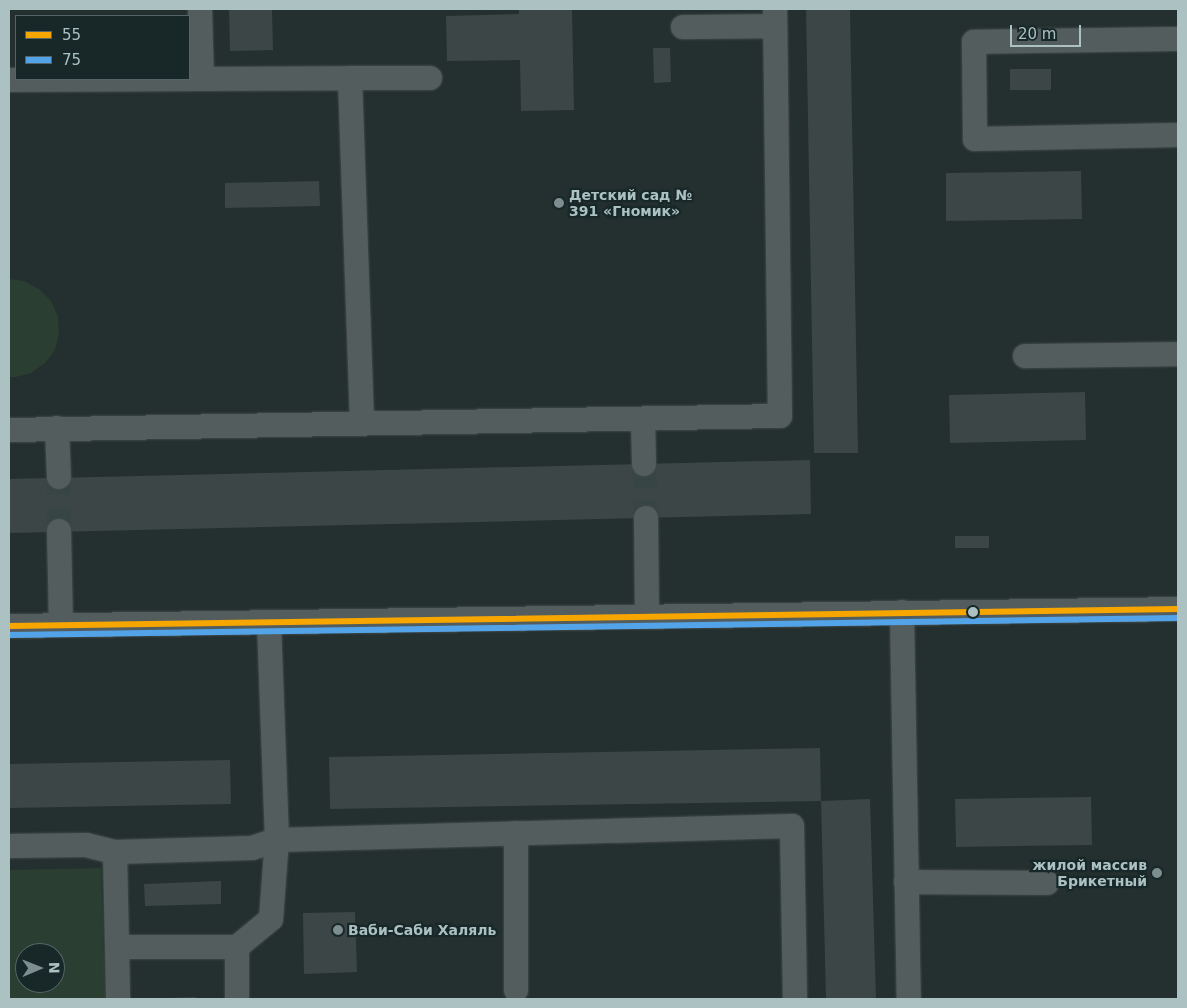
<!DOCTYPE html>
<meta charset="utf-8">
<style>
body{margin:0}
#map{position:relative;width:1187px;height:1008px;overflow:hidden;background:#242f2f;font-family:"DejaVu Sans",sans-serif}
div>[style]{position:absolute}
.green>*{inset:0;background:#2a3e32}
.building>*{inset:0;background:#3c4646}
.minor-tunnel>*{height:24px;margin-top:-12px;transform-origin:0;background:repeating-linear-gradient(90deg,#384545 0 24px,transparent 0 36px)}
.roads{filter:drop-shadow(0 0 1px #424a4a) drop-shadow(0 0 1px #424a4a)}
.minor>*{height:24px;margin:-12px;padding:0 12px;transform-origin:12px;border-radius:12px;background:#545d5e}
.bus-1>*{height:6px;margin:-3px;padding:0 3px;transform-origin:3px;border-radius:3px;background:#f7a600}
.bus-2>*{height:6px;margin:-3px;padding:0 3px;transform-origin:3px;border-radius:3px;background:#53a3e8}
.dots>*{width:14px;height:14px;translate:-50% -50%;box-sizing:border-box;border:2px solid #182829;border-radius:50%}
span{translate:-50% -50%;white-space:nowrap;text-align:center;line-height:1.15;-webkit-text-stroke:4.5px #182829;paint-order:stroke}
.poi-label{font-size:14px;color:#acc1c2;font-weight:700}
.left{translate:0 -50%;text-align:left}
.right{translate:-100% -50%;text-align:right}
.frame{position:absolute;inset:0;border:10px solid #acc1c2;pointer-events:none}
.legend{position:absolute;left:15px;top:15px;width:175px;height:65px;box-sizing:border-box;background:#182829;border:1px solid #536566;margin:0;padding:6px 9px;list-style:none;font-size:15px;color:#acc1c2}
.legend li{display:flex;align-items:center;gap:10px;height:25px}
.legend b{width:25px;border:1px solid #536566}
.north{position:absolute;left:15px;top:943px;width:50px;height:50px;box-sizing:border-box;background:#182829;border:1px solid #536566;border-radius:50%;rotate:89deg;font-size:14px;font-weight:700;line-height:20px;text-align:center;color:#acc1c2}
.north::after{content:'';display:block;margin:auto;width:18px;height:22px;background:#7c8e8f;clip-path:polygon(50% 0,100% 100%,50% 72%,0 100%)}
.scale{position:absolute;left:1010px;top:25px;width:71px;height:22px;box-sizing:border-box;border:2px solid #acc1c2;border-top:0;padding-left:6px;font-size:15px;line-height:18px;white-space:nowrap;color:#acc1c2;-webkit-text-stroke:4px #182829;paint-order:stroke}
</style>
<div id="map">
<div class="green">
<div style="clip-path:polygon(9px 279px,24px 281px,39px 289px,51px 301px,58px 316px,59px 333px,55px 350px,45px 363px,31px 373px,16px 377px,9px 377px)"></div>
<div style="clip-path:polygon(evenodd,101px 868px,105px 999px,9px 999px,9px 870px,101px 868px,25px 953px,55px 953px,55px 983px,25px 983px,25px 953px)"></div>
</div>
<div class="building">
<div style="clip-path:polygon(229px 9px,272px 9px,273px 50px,230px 51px)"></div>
<div style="clip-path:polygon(519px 9px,572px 9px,574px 110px,521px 111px,520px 60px,447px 61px,446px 16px,519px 14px)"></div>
<div style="clip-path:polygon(806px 9px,850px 9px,858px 453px,814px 453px)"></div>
<div style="clip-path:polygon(653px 48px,670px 48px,671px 82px,654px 83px)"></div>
<div style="clip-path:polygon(1010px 69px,1051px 69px,1051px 90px,1010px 90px)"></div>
<div style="clip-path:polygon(1081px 171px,1082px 219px,946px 221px,946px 173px)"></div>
<div style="clip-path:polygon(319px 181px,320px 206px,225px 208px,225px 183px)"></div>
<div style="clip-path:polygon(1085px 392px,1086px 440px,950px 443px,949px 395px)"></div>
<div style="clip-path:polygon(810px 460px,811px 514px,9px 533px,9px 479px)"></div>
<div style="clip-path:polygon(955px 536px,989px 536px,989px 548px,955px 548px)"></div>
<div style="clip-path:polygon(820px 748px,821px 801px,330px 809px,329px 757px)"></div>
<div style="clip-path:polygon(230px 760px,231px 804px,9px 808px,9px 764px)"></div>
<div style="clip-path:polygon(1091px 797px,1092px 845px,956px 847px,955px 799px)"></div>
<div style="clip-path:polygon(870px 799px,876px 999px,826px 999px,821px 801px)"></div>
<div style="clip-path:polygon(221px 881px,221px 904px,145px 906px,144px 884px)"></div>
<div style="clip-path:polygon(355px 912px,357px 972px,304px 974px,303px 913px)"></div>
<div style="clip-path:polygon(196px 997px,196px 999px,165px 999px,165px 998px)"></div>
</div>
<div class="minor-tunnel">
<div style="left:644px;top:464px;width:54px;rotate:87.9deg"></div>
<div style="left:59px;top:531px;width:54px;rotate:-90deg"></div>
</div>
<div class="roads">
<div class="minor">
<div style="left:200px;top:9px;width:70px;rotate:88.4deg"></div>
<div style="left:683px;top:27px;width:92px;rotate:-0.6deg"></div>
<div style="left:1178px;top:39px;width:204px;rotate:179.2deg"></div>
<div style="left:974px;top:42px;width:97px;rotate:89.4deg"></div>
<div style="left:975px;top:139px;width:203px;rotate:-1.1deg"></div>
<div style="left:350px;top:78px;width:80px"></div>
<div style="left:9px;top:80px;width:341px;rotate:-0.3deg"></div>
<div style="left:350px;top:78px;width:346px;rotate:88deg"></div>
<div style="left:1025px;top:356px;width:153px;rotate:-0.7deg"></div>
<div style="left:643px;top:419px;width:45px;rotate:88.7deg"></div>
<div style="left:57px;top:428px;width:49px;rotate:87.7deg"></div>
<div style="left:9px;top:430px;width:771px;rotate:-1.04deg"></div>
<div style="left:780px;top:416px;width:407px;rotate:-90.7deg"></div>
<div style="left:646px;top:518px;width:97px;rotate:89.4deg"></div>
<div style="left:59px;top:531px;width:94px;rotate:88.8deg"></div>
<div style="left:902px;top:612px;width:387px;rotate:89deg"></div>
<div style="left:9px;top:626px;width:1169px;rotate:-0.83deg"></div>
<div style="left:9px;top:846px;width:77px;rotate:-0.7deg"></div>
<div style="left:86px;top:845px;width:30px;rotate:14deg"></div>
<div style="left:115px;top:852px;width:147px;rotate:88.8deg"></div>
<div style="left:115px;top:852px;width:137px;rotate:-1.7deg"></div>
<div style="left:252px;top:848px;width:26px;rotate:-18deg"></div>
<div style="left:277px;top:840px;width:515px;rotate:-1.56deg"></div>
<div style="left:792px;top:826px;width:173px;rotate:89deg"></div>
<div style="left:906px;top:882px;width:141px;rotate:0.4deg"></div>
<div style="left:117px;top:947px;width:120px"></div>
<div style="left:237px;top:947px;width:44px;rotate:-39.5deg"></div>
<div style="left:271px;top:919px;width:79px;rotate:-85.7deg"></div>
<div style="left:277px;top:840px;width:218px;rotate:-92.1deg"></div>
<div style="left:237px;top:947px;width:52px;rotate:90deg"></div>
<div style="left:516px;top:990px;width:157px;rotate:-90deg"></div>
</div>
</div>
<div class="bus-1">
<div style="left:9px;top:626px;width:1169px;rotate:-0.83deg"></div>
</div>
<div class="bus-2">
<div style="left:9px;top:635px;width:1169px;rotate:-0.83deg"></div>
</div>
<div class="dots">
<div style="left:559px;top:203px;background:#7c8e8f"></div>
<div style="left:973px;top:612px;background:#acc1c2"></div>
<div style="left:1157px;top:873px;background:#7c8e8f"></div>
<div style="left:338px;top:930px;background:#7c8e8f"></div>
</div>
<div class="poi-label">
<span class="left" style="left:569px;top:203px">Детский сад №<br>391 «Гномик»</span>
<span class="right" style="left:1147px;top:873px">жилой массив<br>Брикетный</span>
<span class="left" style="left:348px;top:930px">Ваби-Саби Халяль</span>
</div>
<div class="frame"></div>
<ul class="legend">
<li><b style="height:6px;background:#f7a600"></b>55</li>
<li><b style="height:6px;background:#53a3e8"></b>75</li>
</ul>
<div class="north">N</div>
<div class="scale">20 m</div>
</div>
